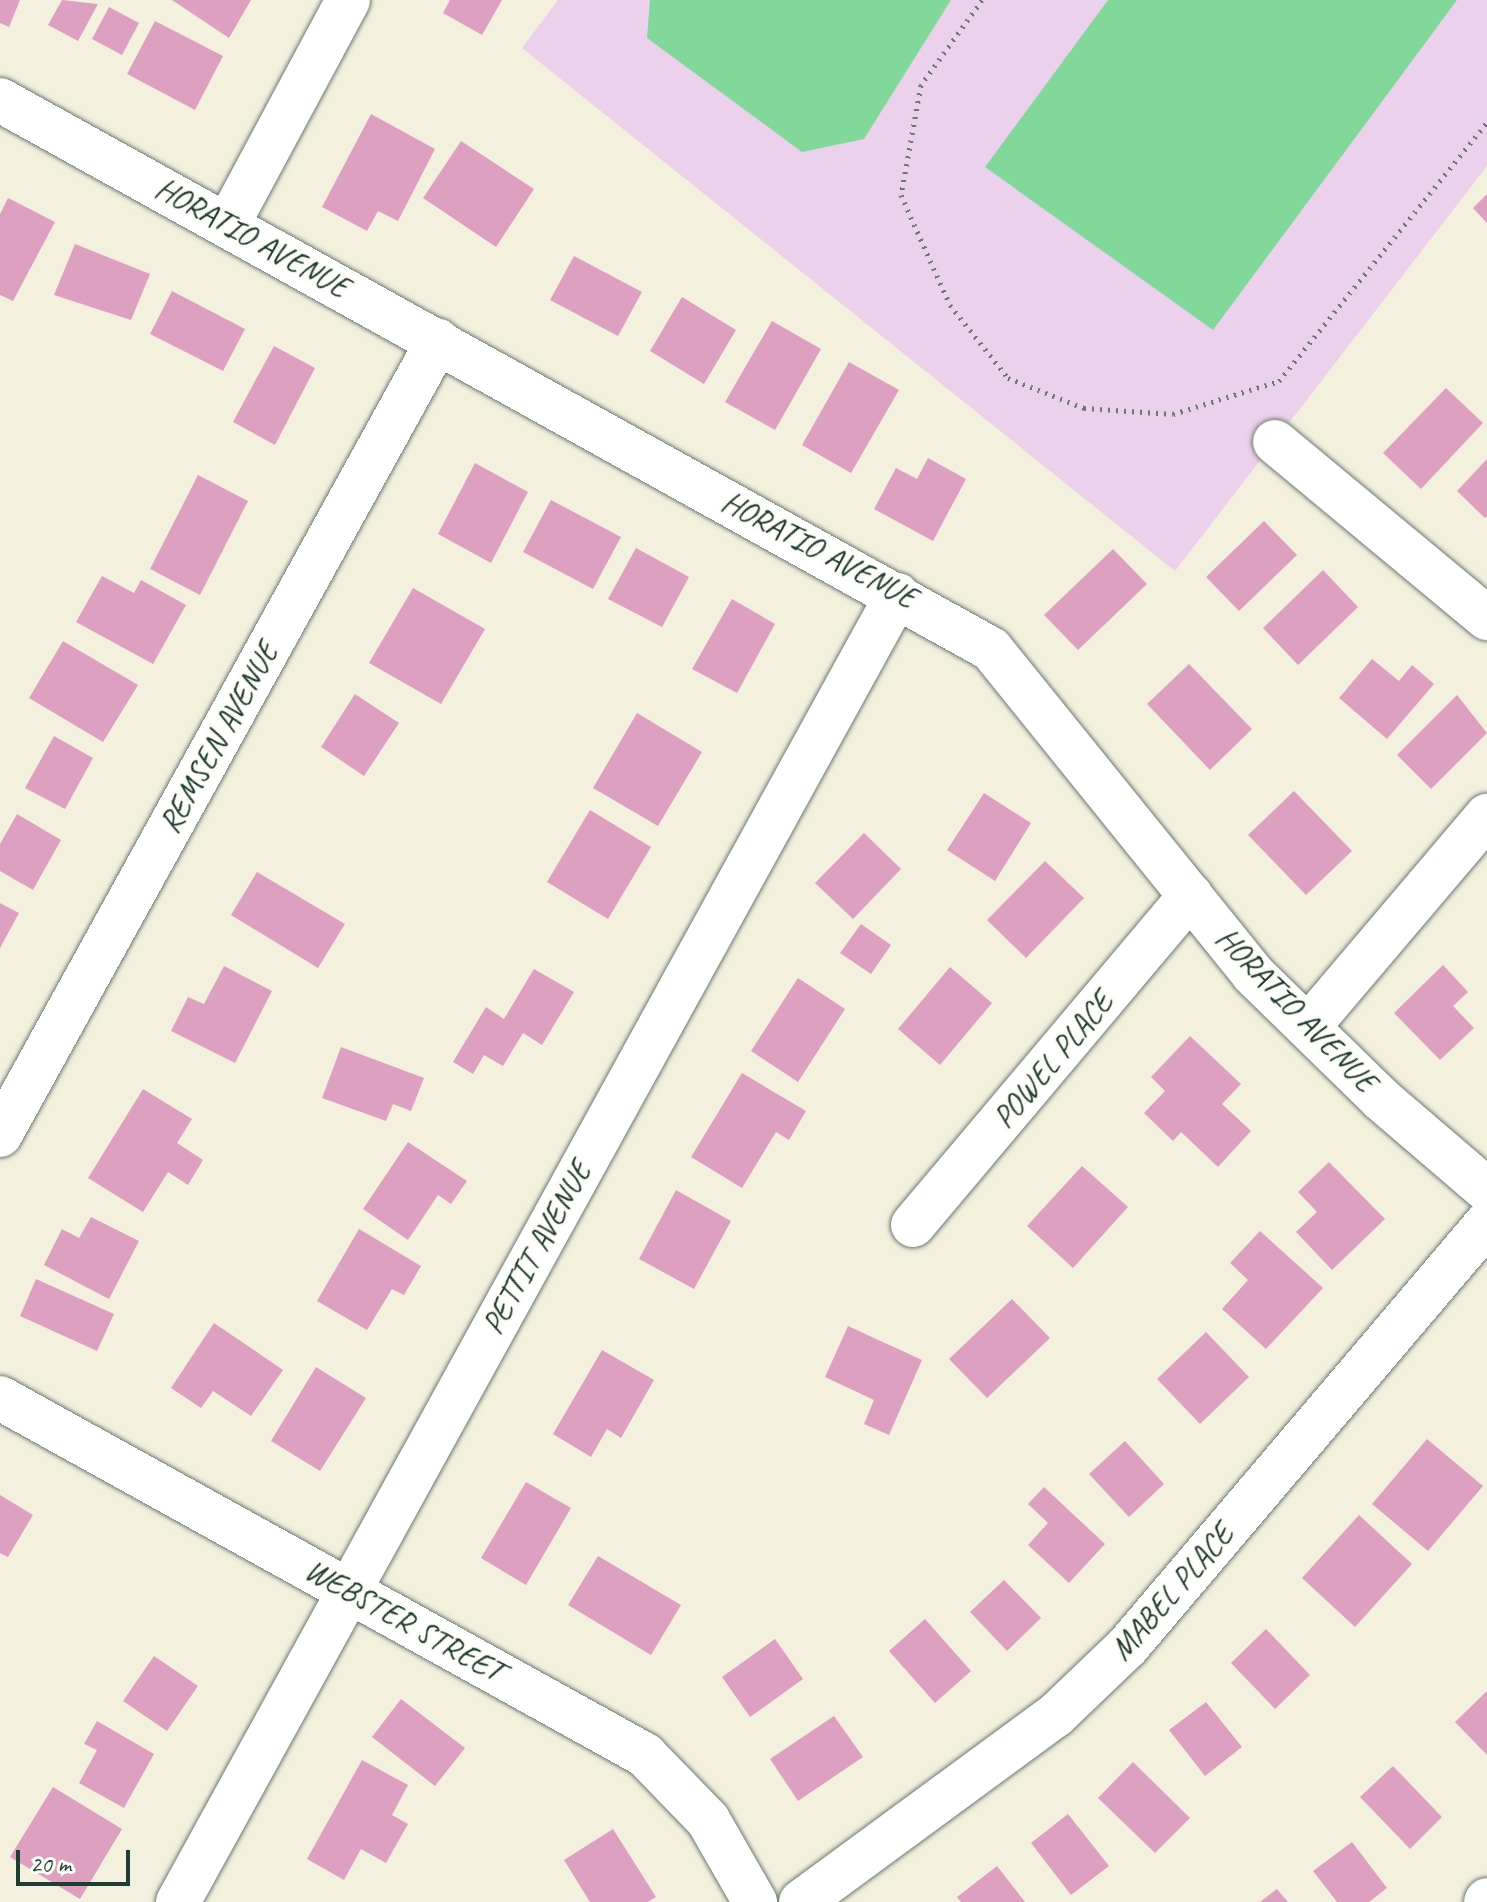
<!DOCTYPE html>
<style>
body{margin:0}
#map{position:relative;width:1487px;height:1902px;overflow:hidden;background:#f4f0de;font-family:Caveat,sans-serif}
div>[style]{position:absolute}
.built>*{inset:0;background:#ebd1ec}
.green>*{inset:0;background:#82d89b}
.building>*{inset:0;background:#dda0c1}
.path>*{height:5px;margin-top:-2.5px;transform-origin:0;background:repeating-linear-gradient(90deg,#6a7c70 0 2px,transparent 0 8px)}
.roads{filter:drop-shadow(0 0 2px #6a7c70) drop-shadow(0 0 2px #6a7c70)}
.minor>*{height:44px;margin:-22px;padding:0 22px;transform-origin:22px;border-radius:22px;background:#fff}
span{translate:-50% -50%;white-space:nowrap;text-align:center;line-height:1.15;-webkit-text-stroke:6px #fdfcf7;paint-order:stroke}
.street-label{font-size:32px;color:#1f3d34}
.scale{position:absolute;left:16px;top:1850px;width:114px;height:36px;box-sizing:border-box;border:4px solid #1f3d34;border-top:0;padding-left:10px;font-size:24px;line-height:28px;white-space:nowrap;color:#1f3d34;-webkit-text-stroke:6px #fdfcf7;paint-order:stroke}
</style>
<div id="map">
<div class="built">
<div style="clip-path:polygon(558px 0,1487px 0,1487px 166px,1175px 571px,522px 48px)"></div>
</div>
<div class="green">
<div style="clip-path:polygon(650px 0,951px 0,864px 139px,802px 152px,647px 38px)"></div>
<div style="clip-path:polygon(1108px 0,1457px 0,1213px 330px,985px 167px)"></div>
</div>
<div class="building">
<div style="clip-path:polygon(0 0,20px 0,9px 27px,0 23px)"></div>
<div style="clip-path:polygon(62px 0,98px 4px,78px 41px,48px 25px)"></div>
<div style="clip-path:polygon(172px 0,251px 0,229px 38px)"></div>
<div style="clip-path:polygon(450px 0,502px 0,482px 35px,443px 13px)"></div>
<div style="clip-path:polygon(109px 7px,139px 23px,122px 55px,92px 39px)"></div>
<div style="clip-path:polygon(155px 21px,223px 56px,195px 110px,127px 74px)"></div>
<div style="clip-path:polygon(371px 114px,435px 149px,398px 221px,378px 211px,367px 231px,322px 207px)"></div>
<div style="clip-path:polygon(461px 141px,534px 189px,496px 247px,423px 198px)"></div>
<div style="clip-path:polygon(1487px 194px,1487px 223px,1473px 208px)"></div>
<div style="clip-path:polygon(8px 198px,55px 222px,13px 301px,0 295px,0 214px)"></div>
<div style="clip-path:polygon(75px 244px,150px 274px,131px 320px,54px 295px)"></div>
<div style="clip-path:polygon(574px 256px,642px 292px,618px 336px,550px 300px)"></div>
<div style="clip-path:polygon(172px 291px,245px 329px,223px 371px,150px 334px)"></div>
<div style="clip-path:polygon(682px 297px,736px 330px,704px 384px,650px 351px)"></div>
<div style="clip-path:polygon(772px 321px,821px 349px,775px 430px,725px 402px)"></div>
<div style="clip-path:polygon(274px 346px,315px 368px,275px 445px,233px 422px)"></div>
<div style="clip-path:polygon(849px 362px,899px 390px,851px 473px,802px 445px)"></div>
<div style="clip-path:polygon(1446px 388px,1483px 423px,1421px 489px,1383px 453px)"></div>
<div style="clip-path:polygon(928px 458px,966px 479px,933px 541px,874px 509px,896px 468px,917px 479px)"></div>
<div style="clip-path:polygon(1487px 459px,1487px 516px,1485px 518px,1457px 491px)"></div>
<div style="clip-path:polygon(475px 463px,528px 492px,491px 563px,438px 534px)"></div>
<div style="clip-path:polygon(198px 475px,248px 501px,200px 595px,150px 569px)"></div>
<div style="clip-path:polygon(551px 500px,621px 537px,593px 589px,523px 552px)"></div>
<div style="clip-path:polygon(1264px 521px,1297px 555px,1239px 611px,1206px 577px)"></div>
<div style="clip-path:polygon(636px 548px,689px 577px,662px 627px,608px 599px)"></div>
<div style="clip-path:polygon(1113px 549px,1147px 584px,1078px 650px,1044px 615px)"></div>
<div style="clip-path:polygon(1323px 570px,1358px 607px,1298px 665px,1263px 628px)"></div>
<div style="clip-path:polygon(102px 576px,134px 593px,141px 580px,186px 605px,153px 664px,76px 622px)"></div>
<div style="clip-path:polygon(413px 588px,485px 629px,441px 704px,369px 663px)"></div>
<div style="clip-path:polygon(732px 599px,775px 624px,737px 693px,692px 669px)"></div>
<div style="clip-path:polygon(63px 641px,138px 685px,103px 742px,29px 698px)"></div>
<div style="clip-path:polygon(1372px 659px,1399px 681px,1412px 665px,1434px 684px,1387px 739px,1339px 698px)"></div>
<div style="clip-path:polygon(1189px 664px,1252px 729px,1210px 770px,1147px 704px)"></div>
<div style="clip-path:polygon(355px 694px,399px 723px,364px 776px,321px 747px)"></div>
<div style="clip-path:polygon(1457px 695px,1487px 733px,1431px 789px,1397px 755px)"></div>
<div style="clip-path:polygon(637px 713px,702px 752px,658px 826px,593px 788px)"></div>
<div style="clip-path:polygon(54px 736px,93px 758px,65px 809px,25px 788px)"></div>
<div style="clip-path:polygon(1294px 791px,1352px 851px,1306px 895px,1248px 835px)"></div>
<div style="clip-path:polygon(984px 793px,1031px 823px,995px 881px,947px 850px)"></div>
<div style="clip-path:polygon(590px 810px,651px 847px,608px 919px,547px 882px)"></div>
<div style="clip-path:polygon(17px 814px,61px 840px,33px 890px,0 871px,0 844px)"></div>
<div style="clip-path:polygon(864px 833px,901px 869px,853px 919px,815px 883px)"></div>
<div style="clip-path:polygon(1045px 861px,1084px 898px,1026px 958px,987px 920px)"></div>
<div style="clip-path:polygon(257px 872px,345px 924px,318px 968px,231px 915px)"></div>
<div style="clip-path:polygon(0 903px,19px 913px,0 948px)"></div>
<div style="clip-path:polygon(861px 924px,891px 945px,871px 974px,840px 953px)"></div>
<div style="clip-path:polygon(1443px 965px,1468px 992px,1453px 1006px,1474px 1028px,1440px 1060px,1394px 1013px)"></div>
<div style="clip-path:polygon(224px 966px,272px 991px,235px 1063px,171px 1031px,188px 997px,204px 1004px)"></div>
<div style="clip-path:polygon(950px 967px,992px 1003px,940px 1065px,898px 1029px)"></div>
<div style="clip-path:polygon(534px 969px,574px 992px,542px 1045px,523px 1033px,503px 1066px,484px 1055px,473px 1074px,453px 1062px,486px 1007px,504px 1019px)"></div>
<div style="clip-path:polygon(798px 978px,845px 1009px,798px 1082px,751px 1051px)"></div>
<div style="clip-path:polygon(1190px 1036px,1241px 1084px,1222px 1104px,1251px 1131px,1218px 1167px,1181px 1132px,1173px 1141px,1144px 1113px,1165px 1091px,1151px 1077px)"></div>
<div style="clip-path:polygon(341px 1047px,424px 1078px,411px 1111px,393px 1104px,386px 1121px,322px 1098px)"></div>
<div style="clip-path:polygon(742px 1073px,806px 1111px,789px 1140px,776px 1132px,742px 1188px,691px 1157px)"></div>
<div style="clip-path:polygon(143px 1089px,192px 1119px,177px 1143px,203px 1160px,188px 1185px,168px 1172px,143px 1212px,88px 1178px)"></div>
<div style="clip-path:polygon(408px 1142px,467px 1181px,451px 1204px,438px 1195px,408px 1240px,363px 1209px)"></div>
<div style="clip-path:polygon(1329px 1162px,1385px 1219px,1332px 1270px,1296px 1232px,1317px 1212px,1298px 1192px)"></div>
<div style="clip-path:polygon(1082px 1166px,1128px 1207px,1073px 1268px,1027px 1226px)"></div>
<div style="clip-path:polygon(676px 1190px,731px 1221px,694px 1289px,639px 1259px)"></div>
<div style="clip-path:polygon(91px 1217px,139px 1241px,109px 1299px,44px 1265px,62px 1229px,79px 1238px)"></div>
<div style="clip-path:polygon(359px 1229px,421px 1266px,404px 1295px,392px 1289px,367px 1330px,317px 1301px)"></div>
<div style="clip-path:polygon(1260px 1231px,1323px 1288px,1266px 1349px,1222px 1309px,1248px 1280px,1230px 1263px)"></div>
<div style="clip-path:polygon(36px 1279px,114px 1314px,97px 1351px,20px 1316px)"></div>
<div style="clip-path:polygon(1012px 1299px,1050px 1338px,987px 1398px,949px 1359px)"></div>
<div style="clip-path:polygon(214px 1323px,283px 1370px,251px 1416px,213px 1391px,201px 1408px,171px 1388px)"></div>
<div style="clip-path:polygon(848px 1326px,922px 1360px,889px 1435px,864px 1424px,874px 1400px,825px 1377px)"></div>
<div style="clip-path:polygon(1206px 1332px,1249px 1377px,1200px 1424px,1157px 1379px)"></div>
<div style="clip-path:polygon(602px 1350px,654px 1380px,621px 1438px,607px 1429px,591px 1457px,553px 1434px)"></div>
<div style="clip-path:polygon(316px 1367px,366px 1398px,320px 1471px,271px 1441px)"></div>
<div style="clip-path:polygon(1427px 1439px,1483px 1486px,1428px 1551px,1372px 1504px)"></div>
<div style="clip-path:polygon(1125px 1441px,1164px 1484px,1129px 1517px,1089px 1474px)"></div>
<div style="clip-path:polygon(526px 1482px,571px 1508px,526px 1585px,481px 1558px)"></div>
<div style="clip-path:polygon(1044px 1487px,1105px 1544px,1069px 1583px,1028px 1545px,1048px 1523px,1028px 1504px)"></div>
<div style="clip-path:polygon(0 1495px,33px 1515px,8px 1557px,0 1553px)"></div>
<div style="clip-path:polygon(1359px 1515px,1412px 1564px,1355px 1627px,1302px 1578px)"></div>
<div style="clip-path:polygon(598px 1556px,681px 1605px,651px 1655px,568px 1605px)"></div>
<div style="clip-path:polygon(1004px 1580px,1041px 1618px,1007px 1651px,970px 1612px)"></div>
<div style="clip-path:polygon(925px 1619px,971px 1671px,935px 1703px,889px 1651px)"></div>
<div style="clip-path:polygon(1266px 1629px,1310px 1675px,1275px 1709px,1231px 1663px)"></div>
<div style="clip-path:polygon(775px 1639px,803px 1679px,750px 1717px,722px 1677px)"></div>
<div style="clip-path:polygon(154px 1656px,198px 1686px,167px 1731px,123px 1701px)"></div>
<div style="clip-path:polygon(1487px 1691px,1487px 1755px,1455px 1722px)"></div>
<div style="clip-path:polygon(401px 1699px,465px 1748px,435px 1786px,372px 1737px)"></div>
<div style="clip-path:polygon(1206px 1702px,1242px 1747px,1205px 1776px,1169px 1730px)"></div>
<div style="clip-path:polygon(834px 1716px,863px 1757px,798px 1801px,770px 1759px)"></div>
<div style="clip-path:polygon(97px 1721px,154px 1754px,124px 1808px,79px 1783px,97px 1750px,84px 1744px)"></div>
<div style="clip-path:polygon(362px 1760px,408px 1785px,392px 1815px,408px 1824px,386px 1863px,361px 1849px,344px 1880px,307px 1859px)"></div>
<div style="clip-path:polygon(1133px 1762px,1190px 1818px,1155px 1853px,1098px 1798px)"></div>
<div style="clip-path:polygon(1393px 1766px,1442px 1817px,1410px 1849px,1360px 1797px)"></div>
<div style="clip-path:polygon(53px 1787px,122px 1829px,80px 1899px,10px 1857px)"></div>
<div style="clip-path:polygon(1068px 1814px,1109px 1866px,1071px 1895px,1031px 1843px)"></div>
<div style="clip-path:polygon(613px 1829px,656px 1897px,648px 1902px,590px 1902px,564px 1860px)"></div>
<div style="clip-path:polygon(1352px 1842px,1387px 1888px,1369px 1902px,1337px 1902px,1313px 1871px)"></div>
<div style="clip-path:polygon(997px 1866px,1025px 1902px,961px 1902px,957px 1897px)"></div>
<div style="clip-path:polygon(1277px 1889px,1288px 1902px,1260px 1902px)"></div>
</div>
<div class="path">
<div style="left:982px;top:0;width:105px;rotate:125.7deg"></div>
<div style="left:921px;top:85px;width:112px;rotate:100.3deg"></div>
<div style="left:901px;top:195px;width:120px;rotate:66deg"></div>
<div style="left:950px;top:305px;width:93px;rotate:51.5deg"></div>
<div style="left:1008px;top:378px;width:82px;rotate:21.5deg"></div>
<div style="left:1084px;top:408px;width:89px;rotate:3.9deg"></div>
<div style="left:1173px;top:414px;width:111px;rotate:-17.3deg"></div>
<div style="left:1279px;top:381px;width:332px;rotate:-51.2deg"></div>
</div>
<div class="roads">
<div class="minor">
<div style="left:0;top:100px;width:1133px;rotate:28.99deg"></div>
<div style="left:991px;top:649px;width:417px;rotate:51.1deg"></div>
<div style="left:1253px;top:974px;width:179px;rotate:44.3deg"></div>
<div style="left:1381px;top:1099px;width:140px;rotate:40.6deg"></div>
<div style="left:228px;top:224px;width:254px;rotate:-61.8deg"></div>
<div style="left:1275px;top:442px;width:276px;rotate:39.7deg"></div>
<div style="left:1308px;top:1027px;width:277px;rotate:-49.7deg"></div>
<div style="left:0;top:1135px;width:907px;rotate:-61.12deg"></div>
<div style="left:913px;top:1225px;width:431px;rotate:-49.9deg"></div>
<div style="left:0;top:1398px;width:737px;rotate:28.96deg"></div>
<div style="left:645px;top:1755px;width:91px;rotate:45.9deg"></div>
<div style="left:708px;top:1820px;width:95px;rotate:60.2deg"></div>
<div style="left:178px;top:1902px;width:1492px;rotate:-61.18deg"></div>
<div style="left:801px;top:1902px;width:316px;rotate:-36.3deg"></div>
<div style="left:1056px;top:1715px;width:98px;rotate:-43.8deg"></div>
<div style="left:1127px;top:1647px;width:556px;rotate:-49.67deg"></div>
<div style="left:1486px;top:1902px;width:2px;rotate:-63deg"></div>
</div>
</div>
<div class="street-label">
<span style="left:252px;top:238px;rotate:29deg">HORATIO AVENUE</span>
<span style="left:819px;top:550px;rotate:28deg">HORATIO AVENUE</span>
<span style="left:219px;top:738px;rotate:-61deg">REMSEN AVENUE</span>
<span style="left:1296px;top:1010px;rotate:46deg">HORATIO AVENUE</span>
<span style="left:1053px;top:1060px;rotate:-50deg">POWEL PLACE</span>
<span style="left:537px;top:1248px;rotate:-61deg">PETTIT AVENUE</span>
<span style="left:1172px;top:1592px;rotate:-49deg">MABEL PLACE</span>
<span style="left:404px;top:1621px;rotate:29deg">WEBSTER STREET</span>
</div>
<div class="scale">20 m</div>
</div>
